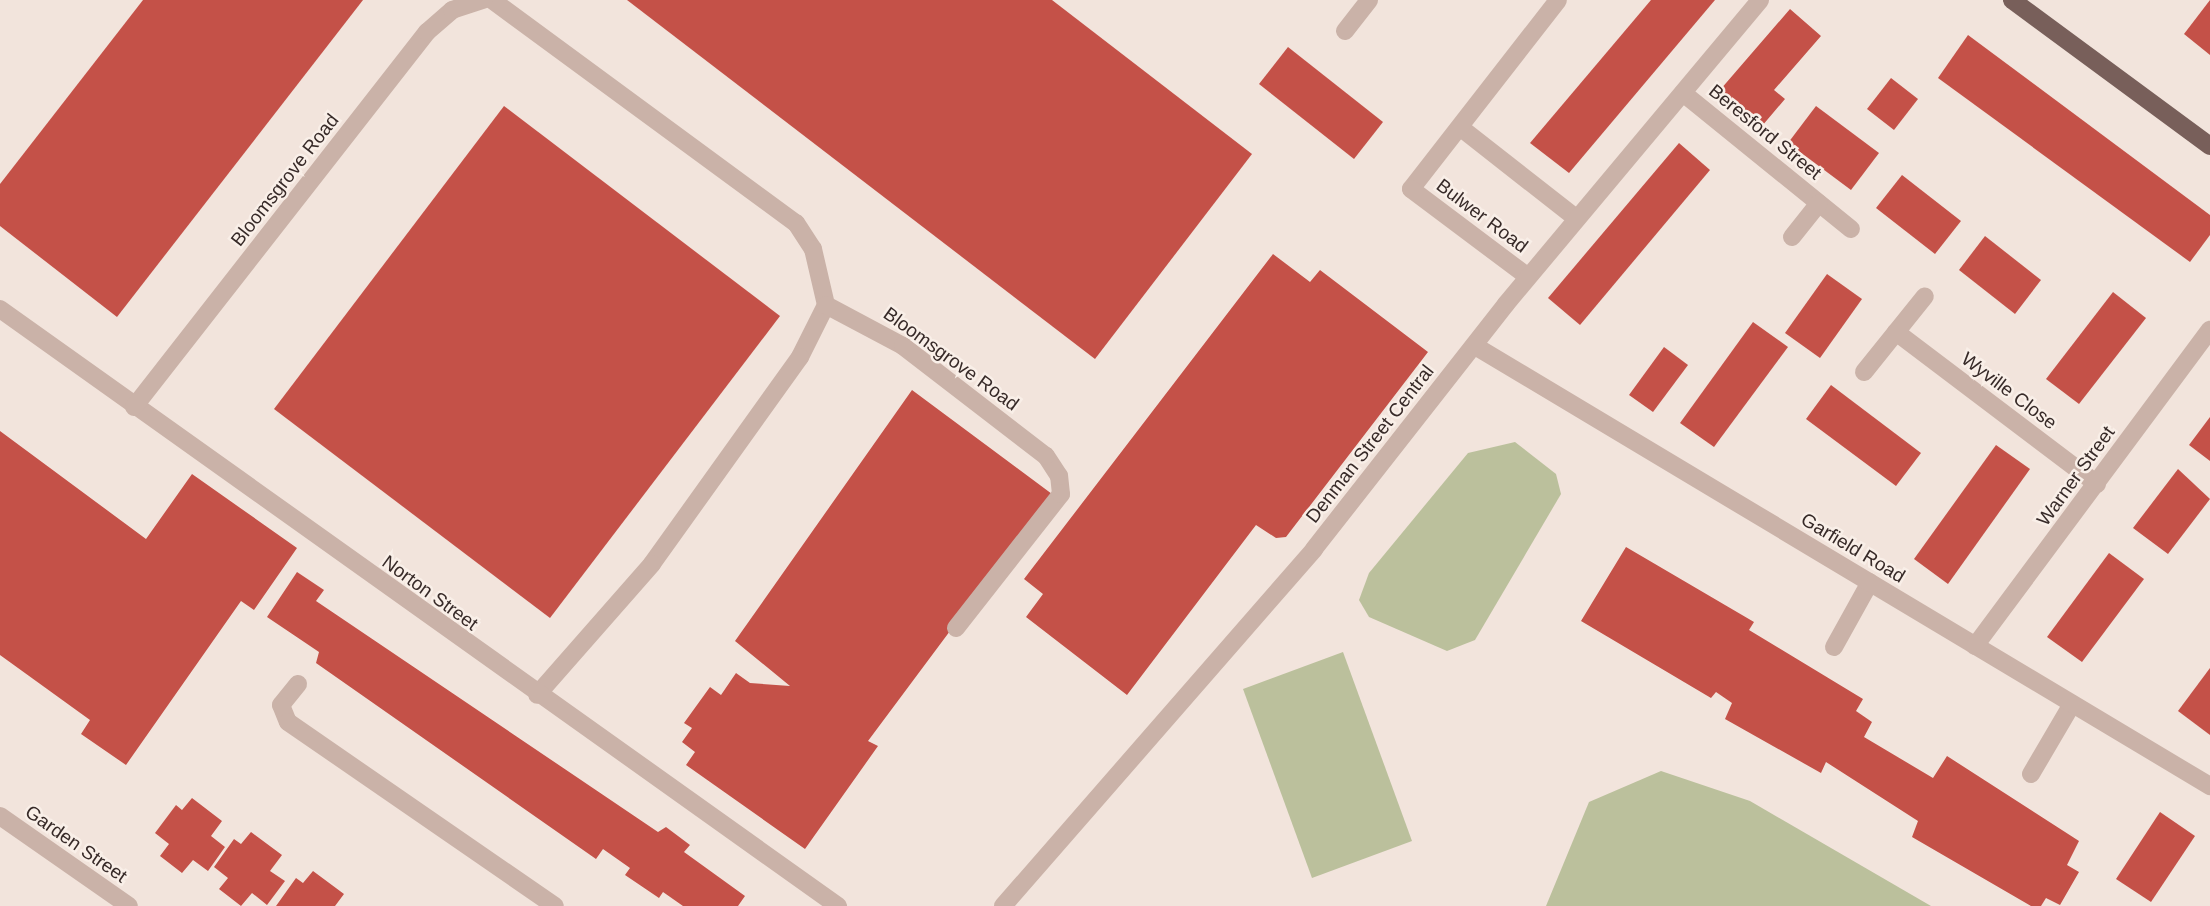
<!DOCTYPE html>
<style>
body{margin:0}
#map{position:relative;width:2210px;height:906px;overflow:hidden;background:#f2e4dc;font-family:Helvetica,sans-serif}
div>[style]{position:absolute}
.green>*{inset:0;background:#bbc09c}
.building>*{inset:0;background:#c45148}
.lane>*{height:18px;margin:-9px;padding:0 9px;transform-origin:9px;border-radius:9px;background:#cab2a8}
.street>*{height:18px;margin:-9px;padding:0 9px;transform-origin:9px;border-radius:9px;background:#cab2a8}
.primary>*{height:18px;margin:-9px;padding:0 9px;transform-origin:9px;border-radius:9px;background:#785f5a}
span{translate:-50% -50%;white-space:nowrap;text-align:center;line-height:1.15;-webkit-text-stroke:5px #f9efe8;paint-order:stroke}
.street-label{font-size:19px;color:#372a28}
</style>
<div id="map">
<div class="green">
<div style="clip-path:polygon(1515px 442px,1556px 474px,1561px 494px,1475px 640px,1447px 651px,1369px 617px,1359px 600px,1369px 573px,1468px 453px)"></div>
<div style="clip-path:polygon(1343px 652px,1412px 841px,1312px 878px,1243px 689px)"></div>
<div style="clip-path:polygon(1661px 771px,1750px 801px,1931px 906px,1546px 906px,1589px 802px)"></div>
</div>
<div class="building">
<div style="clip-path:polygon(143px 0,363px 0,117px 317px,0 226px,0 184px)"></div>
<div style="clip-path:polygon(627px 0,1052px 0,1252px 154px,1095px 359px)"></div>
<div style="clip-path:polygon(1651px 0,1715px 0,1569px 173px,1530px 143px)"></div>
<div style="clip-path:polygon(2210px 0,2210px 55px,2184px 34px)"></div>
<div style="clip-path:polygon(1790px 9px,1821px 36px,1774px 90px,1785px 99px,1762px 126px,1720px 90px)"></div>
<div style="clip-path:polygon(1968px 35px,2210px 215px,2210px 235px,2190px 262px,1938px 78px)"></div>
<div style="clip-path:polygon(1288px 47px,1383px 122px,1354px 159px,1259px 84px)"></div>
<div style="clip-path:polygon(1891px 78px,1918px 99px,1894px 130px,1867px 109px)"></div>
<div style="clip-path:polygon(504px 106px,780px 316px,550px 618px,274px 409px)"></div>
<div style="clip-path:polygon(1816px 106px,1879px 153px,1851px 190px,1788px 143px)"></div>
<div style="clip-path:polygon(1679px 143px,1710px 170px,1580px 325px,1548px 298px)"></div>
<div style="clip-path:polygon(1902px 175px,1961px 221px,1935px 254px,1876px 208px)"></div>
<div style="clip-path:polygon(1985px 236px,2041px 280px,2015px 314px,1959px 270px)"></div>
<div style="clip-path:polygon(1273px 254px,1310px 282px,1320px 270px,1428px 352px,1286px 537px,1276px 538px,1256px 525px,1127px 695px,1026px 617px,1043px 594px,1024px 579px)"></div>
<div style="clip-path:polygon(1827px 274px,1862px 299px,1820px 358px,1785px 333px)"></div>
<div style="clip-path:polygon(2113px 292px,2146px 318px,2079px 404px,2046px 379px)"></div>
<div style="clip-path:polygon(1753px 322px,1788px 347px,1714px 447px,1680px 423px)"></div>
<div style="clip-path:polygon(1664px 347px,1688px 365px,1653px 412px,1629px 395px)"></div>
<div style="clip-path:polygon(1831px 385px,1921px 453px,1896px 486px,1806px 419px)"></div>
<div style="clip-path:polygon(912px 390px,1052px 494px,868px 741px,878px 746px,805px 849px,686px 765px,695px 752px,682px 742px,692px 728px,684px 723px,710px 687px,721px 695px,736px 673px,750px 683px,790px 686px,735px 641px)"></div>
<div style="clip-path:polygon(2210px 417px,2210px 461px,2189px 445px)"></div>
<div style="clip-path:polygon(0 431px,146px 539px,192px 474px,297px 548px,254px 610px,241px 601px,126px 765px,81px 734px,90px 720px,0 655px)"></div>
<div style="clip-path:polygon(1996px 445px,2030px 469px,1948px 584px,1914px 559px)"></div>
<div style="clip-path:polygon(2178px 469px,2210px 499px,2168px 554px,2133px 528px)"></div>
<div style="clip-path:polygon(1626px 547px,1754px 622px,1749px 630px,1863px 699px,1856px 711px,1872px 722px,1864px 737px,1933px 778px,1947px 756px,2079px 841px,2067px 865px,2079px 872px,2060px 905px,2046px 898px,2041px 906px,2031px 906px,1912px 837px,1918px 821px,1826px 762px,1821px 773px,1725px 719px,1732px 703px,1716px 692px,1711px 698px,1581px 621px)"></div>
<div style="clip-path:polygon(2109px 553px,2144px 579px,2082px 662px,2047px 637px)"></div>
<div style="clip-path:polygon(297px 572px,324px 590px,316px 601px,658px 832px,666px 827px,690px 845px,684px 852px,745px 896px,738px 906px,683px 906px,663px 892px,659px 898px,625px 875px,630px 868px,603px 849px,596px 859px,316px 663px,319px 652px,267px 617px)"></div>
<div style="clip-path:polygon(2210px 668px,2210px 735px,2178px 711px)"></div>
<div style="clip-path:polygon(192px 798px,222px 821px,211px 836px,225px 847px,208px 871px,193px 860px,182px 873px,160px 856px,169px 844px,155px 833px,176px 805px,182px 810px)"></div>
<div style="clip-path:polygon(2160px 812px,2195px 836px,2151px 902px,2116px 879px)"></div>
<div style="clip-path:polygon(251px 832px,282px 855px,270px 871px,285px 881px,267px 905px,252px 893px,241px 906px,219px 889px,228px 878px,214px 867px,234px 839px,241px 844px)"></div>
<div style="clip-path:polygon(313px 871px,344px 894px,335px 906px,276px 906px,296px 878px,303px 883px)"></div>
</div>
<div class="lane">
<div style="left:1461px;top:128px;width:147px;rotate:38.1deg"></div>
<div style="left:1411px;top:189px;width:239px;rotate:-52.1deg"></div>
<div style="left:956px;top:628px;width:170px;rotate:-51.9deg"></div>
<div style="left:1061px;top:494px;width:18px;rotate:-96deg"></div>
<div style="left:1059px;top:476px;width:24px;rotate:-123deg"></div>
<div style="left:1834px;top:647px;width:74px;rotate:-61deg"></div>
<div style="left:298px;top:684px;width:27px;rotate:129deg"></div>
<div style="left:281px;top:705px;width:18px;rotate:68deg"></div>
<div style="left:288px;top:722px;width:324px;rotate:34.6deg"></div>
<div style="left:2031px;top:774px;width:81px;rotate:-59.6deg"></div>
</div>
<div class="street">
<div style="left:492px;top:0;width:377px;rotate:36.3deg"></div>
<div style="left:796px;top:223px;width:31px;rotate:57deg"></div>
<div style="left:813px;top:249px;width:57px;rotate:76.9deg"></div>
<div style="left:826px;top:305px;width:58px;rotate:116.6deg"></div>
<div style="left:800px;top:357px;width:254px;rotate:125.6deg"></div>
<div style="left:652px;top:564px;width:174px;rotate:131.3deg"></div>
<div style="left:1345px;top:31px;width:39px;rotate:-52deg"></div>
<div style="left:1683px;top:93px;width:216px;rotate:39deg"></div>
<div style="left:1411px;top:189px;width:146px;rotate:36.9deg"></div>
<div style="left:1792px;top:237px;width:43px;rotate:-51.5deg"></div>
<div style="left:826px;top:305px;width:87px;rotate:28deg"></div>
<div style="left:903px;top:346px;width:180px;rotate:37.6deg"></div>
<div style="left:0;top:309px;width:1029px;rotate:35.47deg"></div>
<div style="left:1896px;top:332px;width:252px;rotate:37.1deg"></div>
<div style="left:1475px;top:346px;width:857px;rotate:30.91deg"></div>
<div style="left:1864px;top:372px;width:97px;rotate:-51.2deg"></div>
<div style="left:134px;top:407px;width:476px;rotate:-52deg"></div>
<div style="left:427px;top:32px;width:33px;rotate:-41deg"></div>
<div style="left:452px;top:10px;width:33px;rotate:-18deg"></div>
<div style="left:1975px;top:646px;width:394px;rotate:-53.4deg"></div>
<div style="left:0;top:816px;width:157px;rotate:34.9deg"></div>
<div style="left:1003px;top:906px;width:473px;rotate:-48.9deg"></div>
<div style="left:1314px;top:549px;width:311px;rotate:-51.9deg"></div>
<div style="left:1506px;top:304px;width:396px;rotate:-50.1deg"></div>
</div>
<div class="primary">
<div style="left:2012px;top:0;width:246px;rotate:36.4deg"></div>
</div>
<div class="street-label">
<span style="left:1765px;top:132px;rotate:39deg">Beresford Street</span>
<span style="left:285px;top:180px;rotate:-52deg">Bloomsgrove Road</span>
<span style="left:1482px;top:216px;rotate:37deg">Bulwer Road</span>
<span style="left:951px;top:359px;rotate:36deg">Bloomsgrove Road</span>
<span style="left:2009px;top:391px;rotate:37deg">Wyville Close</span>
<span style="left:1370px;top:444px;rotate:-52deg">Denman Street Central</span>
<span style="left:2076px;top:476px;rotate:-54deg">Warner Street</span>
<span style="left:1853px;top:548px;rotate:31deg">Garfield Road</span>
<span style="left:430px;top:593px;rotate:36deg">Norton Street</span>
<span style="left:76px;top:844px;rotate:35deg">Garden Street</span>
</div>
</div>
